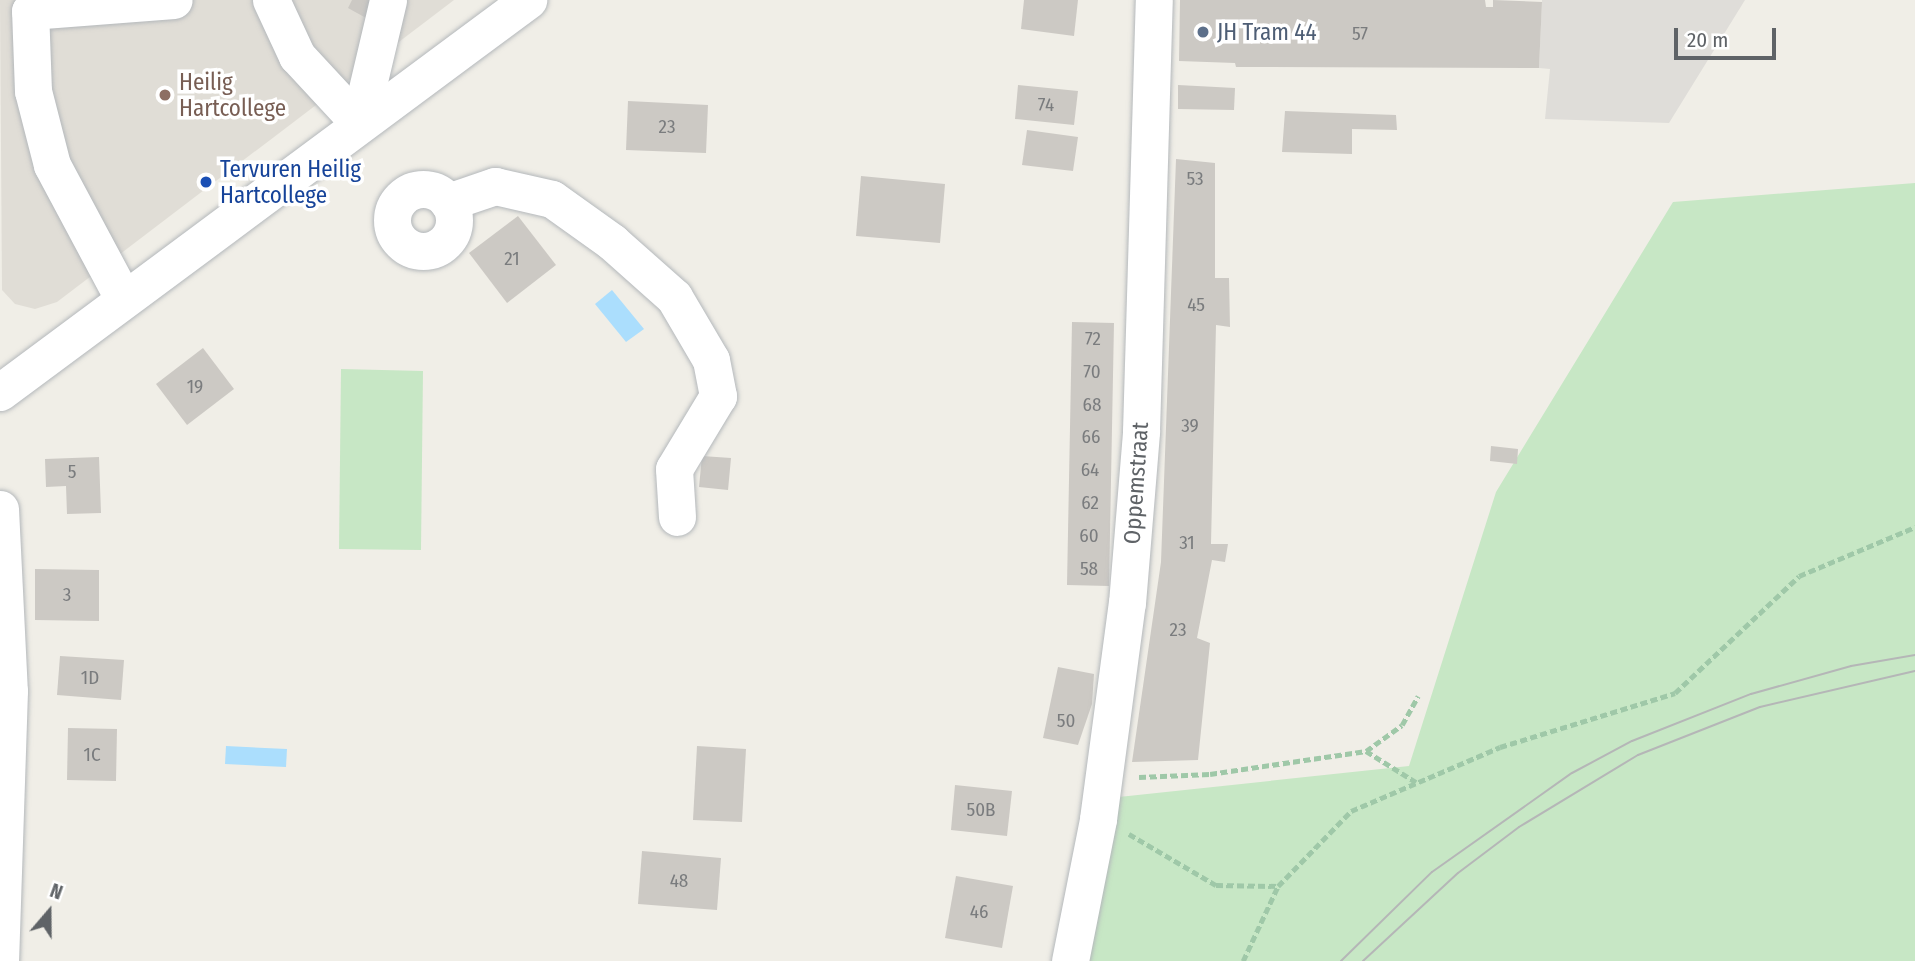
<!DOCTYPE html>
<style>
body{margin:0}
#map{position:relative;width:1915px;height:961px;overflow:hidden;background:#f0eee7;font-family:"Fira Sans Condensed",sans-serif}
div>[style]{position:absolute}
.industrial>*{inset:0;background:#dfddd9}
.education>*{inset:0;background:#e0ddd6}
.green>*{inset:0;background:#c7e7c5}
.water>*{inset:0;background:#abdefd}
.building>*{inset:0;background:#ccc9c4}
.path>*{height:4.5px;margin-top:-2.25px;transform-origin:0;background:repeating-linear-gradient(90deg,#9fc8a8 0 7px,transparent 0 10.5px)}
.roads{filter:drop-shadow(0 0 2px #b4b8bb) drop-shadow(0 0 2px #b4b8bb)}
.minor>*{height:37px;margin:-18.5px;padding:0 18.5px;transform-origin:18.5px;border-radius:18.5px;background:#fff}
.minor>.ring{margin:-18.5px;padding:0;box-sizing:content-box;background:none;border:37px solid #fff;border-radius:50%}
.tram>*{height:2px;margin:-1px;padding:0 1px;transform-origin:1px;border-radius:1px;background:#b5b6b7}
.dots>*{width:19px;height:19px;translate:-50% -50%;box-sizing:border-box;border:4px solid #fff;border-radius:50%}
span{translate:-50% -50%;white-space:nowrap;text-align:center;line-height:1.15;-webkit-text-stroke:7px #fff;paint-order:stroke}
.number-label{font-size:19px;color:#7a7c7e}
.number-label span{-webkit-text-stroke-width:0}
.service-label{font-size:23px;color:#4e5e75}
.left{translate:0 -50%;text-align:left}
.education-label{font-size:23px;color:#785e54}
.transit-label{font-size:23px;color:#164399}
.street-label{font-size:23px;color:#5f6367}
.north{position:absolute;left:14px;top:877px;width:70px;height:70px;-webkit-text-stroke:5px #fff;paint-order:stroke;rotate:20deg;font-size:19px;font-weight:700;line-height:28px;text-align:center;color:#5f6367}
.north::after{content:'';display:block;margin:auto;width:24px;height:32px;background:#5f6367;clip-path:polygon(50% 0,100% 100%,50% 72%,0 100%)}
.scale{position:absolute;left:1674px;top:28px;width:102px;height:32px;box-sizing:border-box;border:4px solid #5f6367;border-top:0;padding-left:9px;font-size:21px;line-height:24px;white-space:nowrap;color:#5f6367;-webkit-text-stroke:5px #fff;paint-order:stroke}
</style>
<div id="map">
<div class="industrial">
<div style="clip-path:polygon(1542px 0,1745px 0,1669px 123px,1545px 119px,1550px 69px,1539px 68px)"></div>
</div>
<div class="education">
<div style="clip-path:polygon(0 0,454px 0,57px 302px,35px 309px,15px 304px,2px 290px)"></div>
</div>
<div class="green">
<div style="clip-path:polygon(1915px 183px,1915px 961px,1070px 961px,1100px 799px,1409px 766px,1496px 492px,1673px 202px)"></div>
<div style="clip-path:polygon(341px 369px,423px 371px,421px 550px,339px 549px)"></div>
</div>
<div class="water">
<div style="clip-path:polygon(612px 290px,644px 329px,626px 342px,595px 304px)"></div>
<div style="clip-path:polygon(226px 746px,287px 749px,286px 767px,225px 764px)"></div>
</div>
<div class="building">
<div style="clip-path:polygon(352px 0,375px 0,366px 18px,348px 8px)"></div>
<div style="clip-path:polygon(1024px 0,1078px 0,1074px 36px,1021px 29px)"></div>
<div style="clip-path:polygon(1180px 0,1485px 0,1486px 7px,1493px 7px,1493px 0,1542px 2px,1539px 68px,1236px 67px,1235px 63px,1179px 61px)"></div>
<div style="clip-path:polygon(1018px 85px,1078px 91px,1074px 125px,1015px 119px)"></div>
<div style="clip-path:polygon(1178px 85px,1235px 88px,1234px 110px,1178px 109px)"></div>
<div style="clip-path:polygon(628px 101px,708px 105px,706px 153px,626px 150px)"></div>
<div style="clip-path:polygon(1285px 111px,1396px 115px,1397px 130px,1352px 129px,1352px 154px,1282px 152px)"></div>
<div style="clip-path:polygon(1027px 130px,1078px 137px,1073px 171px,1022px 165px)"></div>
<div style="clip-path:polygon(1176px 159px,1215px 163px,1215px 278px,1229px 278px,1230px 327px,1216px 325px,1211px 544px,1228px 544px,1225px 562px,1212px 560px,1197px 638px,1210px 643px,1198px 760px,1132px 762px,1161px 562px)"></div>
<div style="clip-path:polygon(861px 176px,945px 184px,940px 243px,856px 236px)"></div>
<div style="clip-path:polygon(518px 216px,556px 265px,507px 303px,469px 253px)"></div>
<div style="clip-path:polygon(1072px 322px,1114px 323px,1109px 586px,1067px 585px)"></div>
<div style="clip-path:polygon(203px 348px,234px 389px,187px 425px,156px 384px)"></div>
<div style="clip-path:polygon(1491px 446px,1518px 449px,1517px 464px,1490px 461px)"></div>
<div style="clip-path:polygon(702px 456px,731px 458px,728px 490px,699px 487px)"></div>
<div style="clip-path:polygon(99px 457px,101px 513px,67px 514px,66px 486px,46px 487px,45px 459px)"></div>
<div style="clip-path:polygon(35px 569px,99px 570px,99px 621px,35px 620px)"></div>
<div style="clip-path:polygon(60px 656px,124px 660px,121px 700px,57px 695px)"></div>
<div style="clip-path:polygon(1058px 667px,1094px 674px,1092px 704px,1078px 745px,1043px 738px)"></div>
<div style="clip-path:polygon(68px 728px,117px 729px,116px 781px,67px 780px)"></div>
<div style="clip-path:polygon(697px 746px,746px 749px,742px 822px,693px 820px)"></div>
<div style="clip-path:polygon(955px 785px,1012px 791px,1007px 836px,951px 830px)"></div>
<div style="clip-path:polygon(642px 851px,721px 858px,717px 910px,638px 904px)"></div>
<div style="clip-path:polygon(956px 876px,1013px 886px,1002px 948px,945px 938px)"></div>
</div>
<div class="path">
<div style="left:1366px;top:751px;width:59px;rotate:31.8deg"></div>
<div style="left:1139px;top:777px;width:71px;rotate:-2.4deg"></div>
<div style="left:1210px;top:774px;width:158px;rotate:-8.4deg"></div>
<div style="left:1366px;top:751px;width:44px;rotate:-35.8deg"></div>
<div style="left:1402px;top:725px;width:33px;rotate:-61deg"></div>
<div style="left:1129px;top:834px;width:101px;rotate:30.4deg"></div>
<div style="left:1216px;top:885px;width:62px;rotate:0.9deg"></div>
<div style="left:1243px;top:961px;width:83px;rotate:-65deg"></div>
<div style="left:1278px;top:886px;width:105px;rotate:-45.8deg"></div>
<div style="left:1351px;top:811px;width:162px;rotate:-23.2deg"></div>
<div style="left:1500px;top:747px;width:183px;rotate:-17.1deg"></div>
<div style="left:1675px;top:693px;width:170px;rotate:-43.3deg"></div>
<div style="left:1799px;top:576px;width:126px;rotate:-22.9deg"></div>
</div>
<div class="roads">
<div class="minor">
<div style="left:271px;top:0;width:62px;rotate:65.1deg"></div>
<div style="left:297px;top:56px;width:91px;rotate:47.2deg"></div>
<div style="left:359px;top:123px;width:126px;rotate:-76.7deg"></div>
<div class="ring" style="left:392px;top:189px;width:25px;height:25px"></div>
<div style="left:448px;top:202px;width:50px;rotate:-18.8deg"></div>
<div style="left:495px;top:186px;width:58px;rotate:12.8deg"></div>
<div style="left:552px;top:199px;width:74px;rotate:35.6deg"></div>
<div style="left:612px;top:242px;width:83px;rotate:41.6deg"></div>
<div style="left:674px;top:297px;width:73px;rotate:59.6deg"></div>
<div style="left:711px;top:360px;width:37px;rotate:79deg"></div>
<div style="left:718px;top:396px;width:85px;rotate:121.1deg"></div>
<div style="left:674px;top:469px;width:48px;rotate:86.4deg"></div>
<div style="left:123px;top:298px;width:151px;rotate:-118.1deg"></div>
<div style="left:52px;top:165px;width:76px;rotate:-104.4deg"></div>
<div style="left:33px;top:91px;width:80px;rotate:-92.1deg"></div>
<div style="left:30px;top:11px;width:144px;rotate:-4.4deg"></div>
<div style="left:0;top:392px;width:658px;rotate:-36.59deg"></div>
<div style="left:0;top:509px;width:182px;rotate:87.2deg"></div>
<div style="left:9px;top:691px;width:270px;rotate:91.9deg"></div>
<div style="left:1070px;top:961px;width:145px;rotate:-78.8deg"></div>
<div style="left:1098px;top:819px;width:218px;rotate:-82.4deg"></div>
<div style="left:1127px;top:603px;width:173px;rotate:-85.3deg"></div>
<div style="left:1141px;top:431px;width:431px;rotate:-88.3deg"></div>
</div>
</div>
<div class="tram">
<div style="left:1341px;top:961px;width:127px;rotate:-44.4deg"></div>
<div style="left:1432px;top:872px;width:171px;rotate:-35.3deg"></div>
<div style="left:1572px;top:773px;width:68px;rotate:-28.1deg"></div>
<div style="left:1632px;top:741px;width:128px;rotate:-21.6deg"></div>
<div style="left:1751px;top:694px;width:104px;rotate:-15.6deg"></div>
<div style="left:1851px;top:666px;width:65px;rotate:-9.8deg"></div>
<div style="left:1363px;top:961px;width:129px;rotate:-42.8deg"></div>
<div style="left:1458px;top:873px;width:76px;rotate:-37deg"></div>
<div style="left:1519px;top:827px;width:139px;rotate:-31.2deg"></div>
<div style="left:1638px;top:755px;width:131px;rotate:-21.5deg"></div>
<div style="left:1760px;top:707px;width:159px;rotate:-13.1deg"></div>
</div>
<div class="dots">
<div style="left:1203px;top:32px;background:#5c6f8a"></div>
<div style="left:165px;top:95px;background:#8d6e63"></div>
<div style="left:206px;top:182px;background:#1a4fb4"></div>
</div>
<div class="number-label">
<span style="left:1360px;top:34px">57</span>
<span style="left:1046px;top:105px">74</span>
<span style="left:667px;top:127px">23</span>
<span style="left:1195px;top:179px">53</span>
<span style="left:512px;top:259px">21</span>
<span style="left:1196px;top:305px">45</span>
<span style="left:1093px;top:339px">72</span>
<span style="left:1092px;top:372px">70</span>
<span style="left:195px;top:387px">19</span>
<span style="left:1092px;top:405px">68</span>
<span style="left:1190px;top:426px">39</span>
<span style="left:1091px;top:437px">66</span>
<span style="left:1090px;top:470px">64</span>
<span style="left:72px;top:472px">5</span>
<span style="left:1090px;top:503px">62</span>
<span style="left:1089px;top:536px">60</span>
<span style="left:1187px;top:543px">31</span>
<span style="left:1089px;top:569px">58</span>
<span style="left:67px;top:595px">3</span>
<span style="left:1178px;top:630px">23</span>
<span style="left:90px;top:678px">1D</span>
<span style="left:1066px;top:721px">50</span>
<span style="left:92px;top:755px">1C</span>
<span style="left:981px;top:810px">50B</span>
<span style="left:679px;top:881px">48</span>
<span style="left:979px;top:912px">46</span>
</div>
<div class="service-label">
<span class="left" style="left:1217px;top:32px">JH Tram 44</span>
</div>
<div class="education-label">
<span class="left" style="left:179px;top:95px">Heilig<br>Hartcollege</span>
</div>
<div class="transit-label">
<span class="left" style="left:220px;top:182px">Tervuren Heilig<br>Hartcollege</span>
</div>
<div class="street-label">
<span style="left:1136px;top:483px;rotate:-86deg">Oppemstraat</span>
</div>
<div class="north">N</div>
<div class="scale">20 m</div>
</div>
